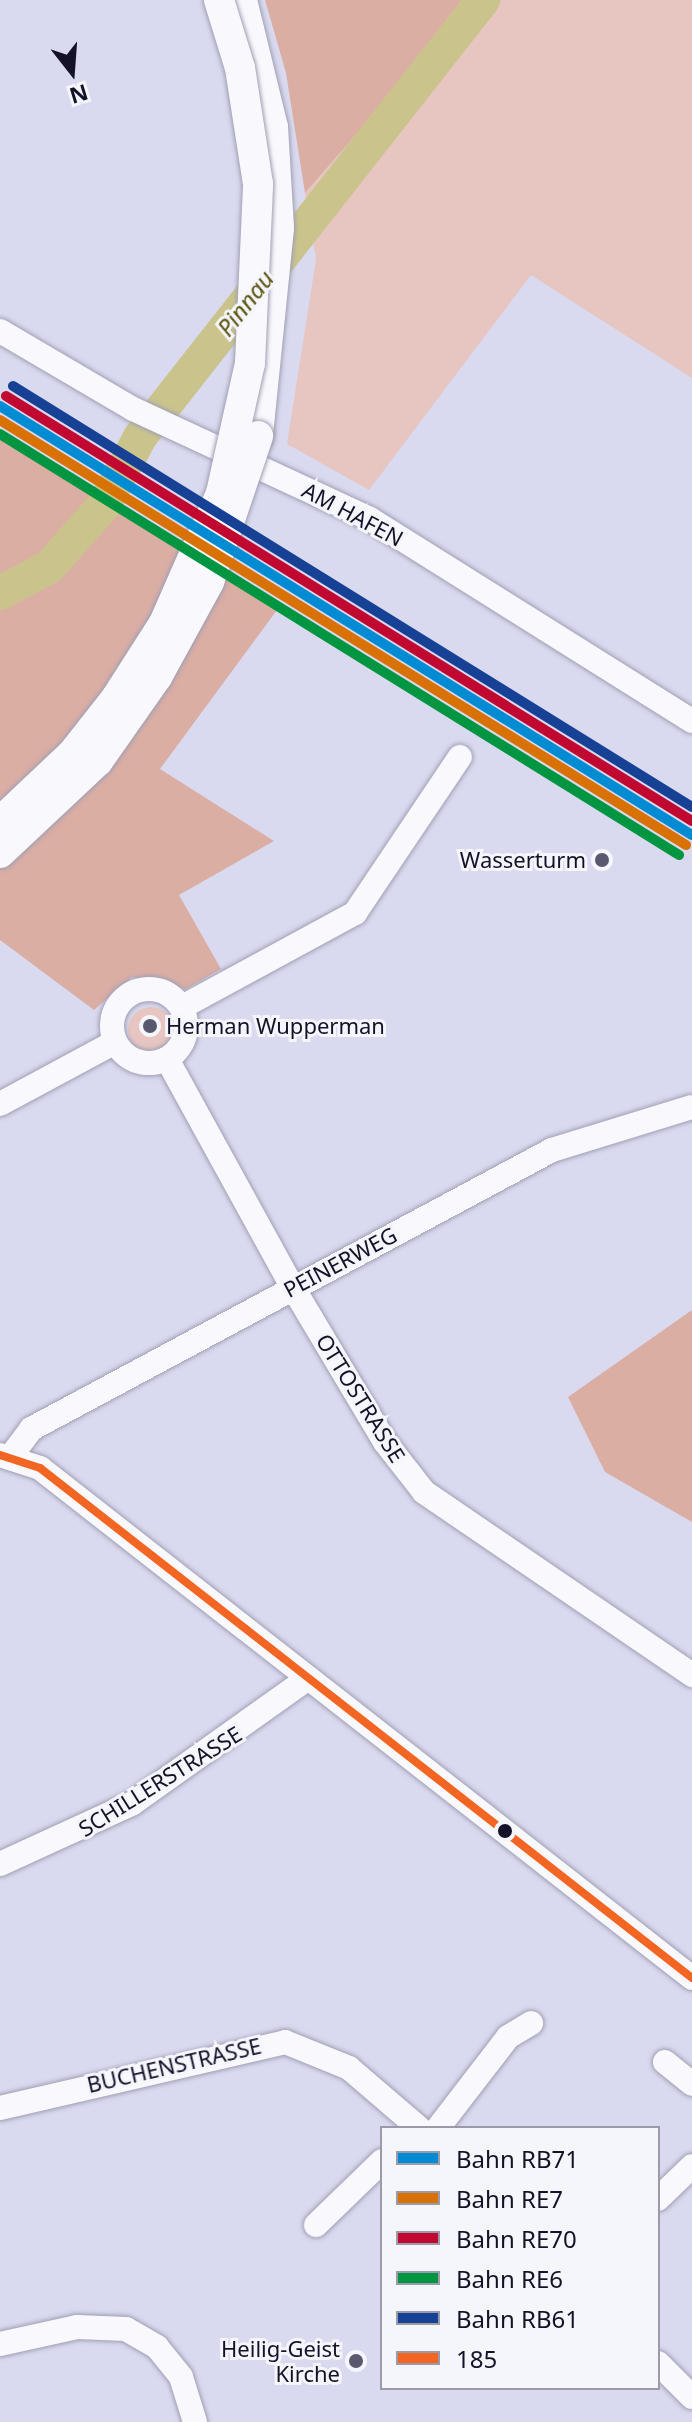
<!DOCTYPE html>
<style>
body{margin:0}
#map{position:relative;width:692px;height:2422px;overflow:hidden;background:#d9d9ef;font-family:"Noto Sans",sans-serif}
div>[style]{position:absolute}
.green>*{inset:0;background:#e7c6c2}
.round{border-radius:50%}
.forest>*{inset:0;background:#dbaea4}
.river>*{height:34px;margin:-17px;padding:0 17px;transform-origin:17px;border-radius:17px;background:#cac48c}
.roads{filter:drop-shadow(0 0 2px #a09fb4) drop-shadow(0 0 2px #a09fb4)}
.minor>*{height:24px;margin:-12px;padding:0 12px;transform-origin:12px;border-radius:12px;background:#f9f9fd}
.minor>.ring{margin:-12px;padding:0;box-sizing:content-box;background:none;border:24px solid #f9f9fd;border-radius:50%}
.major>*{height:30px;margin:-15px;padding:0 15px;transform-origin:15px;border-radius:15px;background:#f9f9fd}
.bridges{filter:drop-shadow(0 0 2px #a09fb4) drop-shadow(0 0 2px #a09fb4)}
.major-bridge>*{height:30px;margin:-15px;padding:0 15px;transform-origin:15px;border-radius:15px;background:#f9f9fd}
.bus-1>*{height:8px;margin:-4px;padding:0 4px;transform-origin:4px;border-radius:4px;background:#f26522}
.rail-1>*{height:10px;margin:-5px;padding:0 5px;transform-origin:5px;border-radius:5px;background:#008bd2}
.rail-2>*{height:10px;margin:-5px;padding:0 5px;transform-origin:5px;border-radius:5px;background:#d97204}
.rail-3>*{height:10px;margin:-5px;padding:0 5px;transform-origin:5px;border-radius:5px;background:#c10831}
.rail-4>*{height:10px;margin:-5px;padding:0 5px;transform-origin:5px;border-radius:5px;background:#009641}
.rail-5>*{height:10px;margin:-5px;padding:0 5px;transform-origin:5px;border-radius:5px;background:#164194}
.dots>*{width:22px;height:22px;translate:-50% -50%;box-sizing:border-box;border:4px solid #f5f5fc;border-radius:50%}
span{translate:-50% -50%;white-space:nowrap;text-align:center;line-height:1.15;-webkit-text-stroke:6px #f5f5fc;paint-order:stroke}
.street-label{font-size:22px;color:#131229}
.poi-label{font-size:22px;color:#131229}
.right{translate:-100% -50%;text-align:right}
.left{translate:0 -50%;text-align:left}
.water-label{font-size:24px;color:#5c5511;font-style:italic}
.legend{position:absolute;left:380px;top:2126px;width:280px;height:264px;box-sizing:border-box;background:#f5f5fc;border:2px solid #9b9aa8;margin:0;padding:10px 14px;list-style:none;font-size:24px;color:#131229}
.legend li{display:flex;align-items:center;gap:16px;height:40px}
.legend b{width:40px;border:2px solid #9b9aa8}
.north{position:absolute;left:32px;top:32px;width:80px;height:80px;-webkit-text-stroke:6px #f5f5fc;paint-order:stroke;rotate:163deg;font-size:22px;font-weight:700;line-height:32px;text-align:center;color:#131229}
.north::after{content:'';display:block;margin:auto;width:28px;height:36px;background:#131229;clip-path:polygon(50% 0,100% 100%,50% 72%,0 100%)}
</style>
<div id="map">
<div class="green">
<div style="clip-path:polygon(474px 0,692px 0,692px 378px,531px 275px,369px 490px,287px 444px,316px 259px,305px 193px)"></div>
<div class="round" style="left:128px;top:1007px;width:46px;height:46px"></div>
</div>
<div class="forest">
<div style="clip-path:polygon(265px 0,474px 0,305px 193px,286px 73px)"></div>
<div style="clip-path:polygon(0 436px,277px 610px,160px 769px,274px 841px,179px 895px,221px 969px,186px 989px,132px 977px,94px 1010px,0 940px)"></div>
<div style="clip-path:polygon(692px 1310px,692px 1522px,605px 1472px,568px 1397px)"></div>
</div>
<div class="river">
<div style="left:0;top:593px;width:55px;rotate:-28deg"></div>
<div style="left:49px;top:567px;width:83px;rotate:-48.4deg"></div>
<div style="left:104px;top:505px;width:77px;rotate:-62.1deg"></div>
<div style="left:140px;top:437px;width:556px;rotate:-51.87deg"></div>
</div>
<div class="roads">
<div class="minor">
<div style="left:0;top:331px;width:154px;rotate:30.4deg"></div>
<div style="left:133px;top:409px;width:261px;rotate:24.9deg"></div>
<div style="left:370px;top:519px;width:380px;rotate:32.1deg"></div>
<div class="ring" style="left:112px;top:989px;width:50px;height:50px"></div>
<div style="left:182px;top:1007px;width:197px;rotate:-28.5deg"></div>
<div style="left:355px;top:913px;width:188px;rotate:-56.1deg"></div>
<div style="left:167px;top:1059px;width:259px;rotate:61.2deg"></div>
<div style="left:292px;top:1286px;width:182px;rotate:59.2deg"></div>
<div style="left:385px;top:1442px;width:63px;rotate:52deg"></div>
<div style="left:424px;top:1492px;width:325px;rotate:34.3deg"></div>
<div style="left:0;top:1104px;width:131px;rotate:-28.3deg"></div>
<div style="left:0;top:1455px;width:42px;rotate:18deg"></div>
<div style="left:40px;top:1468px;width:828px;rotate:38.03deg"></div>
<div style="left:11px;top:1456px;width:34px;rotate:-53deg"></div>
<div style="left:31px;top:1429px;width:591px;rotate:-28.17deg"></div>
<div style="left:552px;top:1150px;width:146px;rotate:-17.1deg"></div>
<div style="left:0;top:1864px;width:146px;rotate:-24.6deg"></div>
<div style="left:133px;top:1803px;width:215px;rotate:-35.5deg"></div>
<div style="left:665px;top:2062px;width:35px;rotate:39deg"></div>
<div style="left:0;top:2108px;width:293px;rotate:-13deg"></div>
<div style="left:285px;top:2042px;width:69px;rotate:22.1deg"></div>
<div style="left:349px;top:2068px;width:92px;rotate:40.6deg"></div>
<div style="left:438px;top:2128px;width:115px;rotate:-52.4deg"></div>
<div style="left:508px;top:2037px;width:27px;rotate:-31deg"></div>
<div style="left:658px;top:2199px;width:47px;rotate:-44.1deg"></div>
<div style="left:316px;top:2225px;width:92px;rotate:-44.1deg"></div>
<div style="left:0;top:2344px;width:79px;rotate:-12.4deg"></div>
<div style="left:77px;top:2327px;width:49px;rotate:2.3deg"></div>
<div style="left:126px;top:2329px;width:36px;rotate:30deg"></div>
<div style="left:157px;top:2347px;width:38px;rotate:51deg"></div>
<div style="left:181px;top:2377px;width:47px;rotate:72.7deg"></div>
<div style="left:658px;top:2363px;width:48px;rotate:45deg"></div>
</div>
<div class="major">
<div style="left:242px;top:0;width:131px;rotate:76.3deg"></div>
<div style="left:273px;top:127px;width:101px;rotate:86.6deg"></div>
<div style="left:279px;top:228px;width:209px;rotate:95.8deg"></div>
</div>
</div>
<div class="bridges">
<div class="major-bridge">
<div style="left:0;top:822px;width:99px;rotate:-43.4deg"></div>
<div style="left:72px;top:754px;width:71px;rotate:-51.8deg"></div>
<div style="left:116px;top:698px;width:89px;rotate:-57.4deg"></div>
<div style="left:164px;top:623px;width:142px;rotate:-66.3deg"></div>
<div style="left:221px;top:493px;width:133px;rotate:-77.4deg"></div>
<div style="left:250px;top:363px;width:179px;rotate:-87.4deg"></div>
<div style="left:258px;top:184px;width:117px;rotate:-98.8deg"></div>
<div style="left:240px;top:68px;width:71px;rotate:-107.2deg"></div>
<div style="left:0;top:853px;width:134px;rotate:-43.2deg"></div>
<div style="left:98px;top:761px;width:103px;rotate:-54.9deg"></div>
<div style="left:157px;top:677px;width:108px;rotate:-61.3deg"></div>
<div style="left:209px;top:582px;width:154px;rotate:-71.4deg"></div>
</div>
</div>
<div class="bus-1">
<div style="left:0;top:1455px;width:42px;rotate:18deg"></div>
<div style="left:40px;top:1468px;width:828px;rotate:38.03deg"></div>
</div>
<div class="rail-1">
<div style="left:0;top:406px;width:814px;rotate:31.8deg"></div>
</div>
<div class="rail-2">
<div style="left:0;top:420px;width:807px;rotate:31.78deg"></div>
</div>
<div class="rail-3">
<div style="left:6px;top:396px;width:807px;rotate:31.78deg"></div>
</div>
<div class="rail-4">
<div style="left:0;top:434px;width:799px;rotate:31.8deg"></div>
</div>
<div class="rail-5">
<div style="left:13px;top:386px;width:799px;rotate:31.8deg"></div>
</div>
<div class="dots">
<div style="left:602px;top:860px;background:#58586e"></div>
<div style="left:150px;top:1026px;background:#58586e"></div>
<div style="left:505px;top:1831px;background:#131229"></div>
<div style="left:356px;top:2361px;background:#58586e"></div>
</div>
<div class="street-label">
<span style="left:353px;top:514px;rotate:28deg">AM HAFEN</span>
<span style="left:340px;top:1262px;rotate:-28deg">PEINERWEG</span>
<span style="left:361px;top:1398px;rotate:58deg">OTTOSTRASSE</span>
<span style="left:160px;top:1781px;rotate:-32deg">SCHILLERSTRASSE</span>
<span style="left:174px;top:2065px;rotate:-13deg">BUCHENSTRASSE</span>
</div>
<div class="poi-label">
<span class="right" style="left:586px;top:860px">Wasserturm</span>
<span class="left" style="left:166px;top:1026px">Herman Wupperman</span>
<span class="right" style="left:340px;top:2361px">Heilig-Geist<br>Kirche</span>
</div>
<div class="water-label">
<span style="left:245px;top:303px;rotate:-52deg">Pinnau</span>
</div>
<ul class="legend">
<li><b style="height:10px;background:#008bd2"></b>Bahn RB71</li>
<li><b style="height:10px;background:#d97204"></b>Bahn RE7</li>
<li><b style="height:10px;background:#c10831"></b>Bahn RE70</li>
<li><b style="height:10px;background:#009641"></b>Bahn RE6</li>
<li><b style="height:10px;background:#164194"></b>Bahn RB61</li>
<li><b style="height:10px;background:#f26522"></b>185</li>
</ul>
<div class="north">N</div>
</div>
